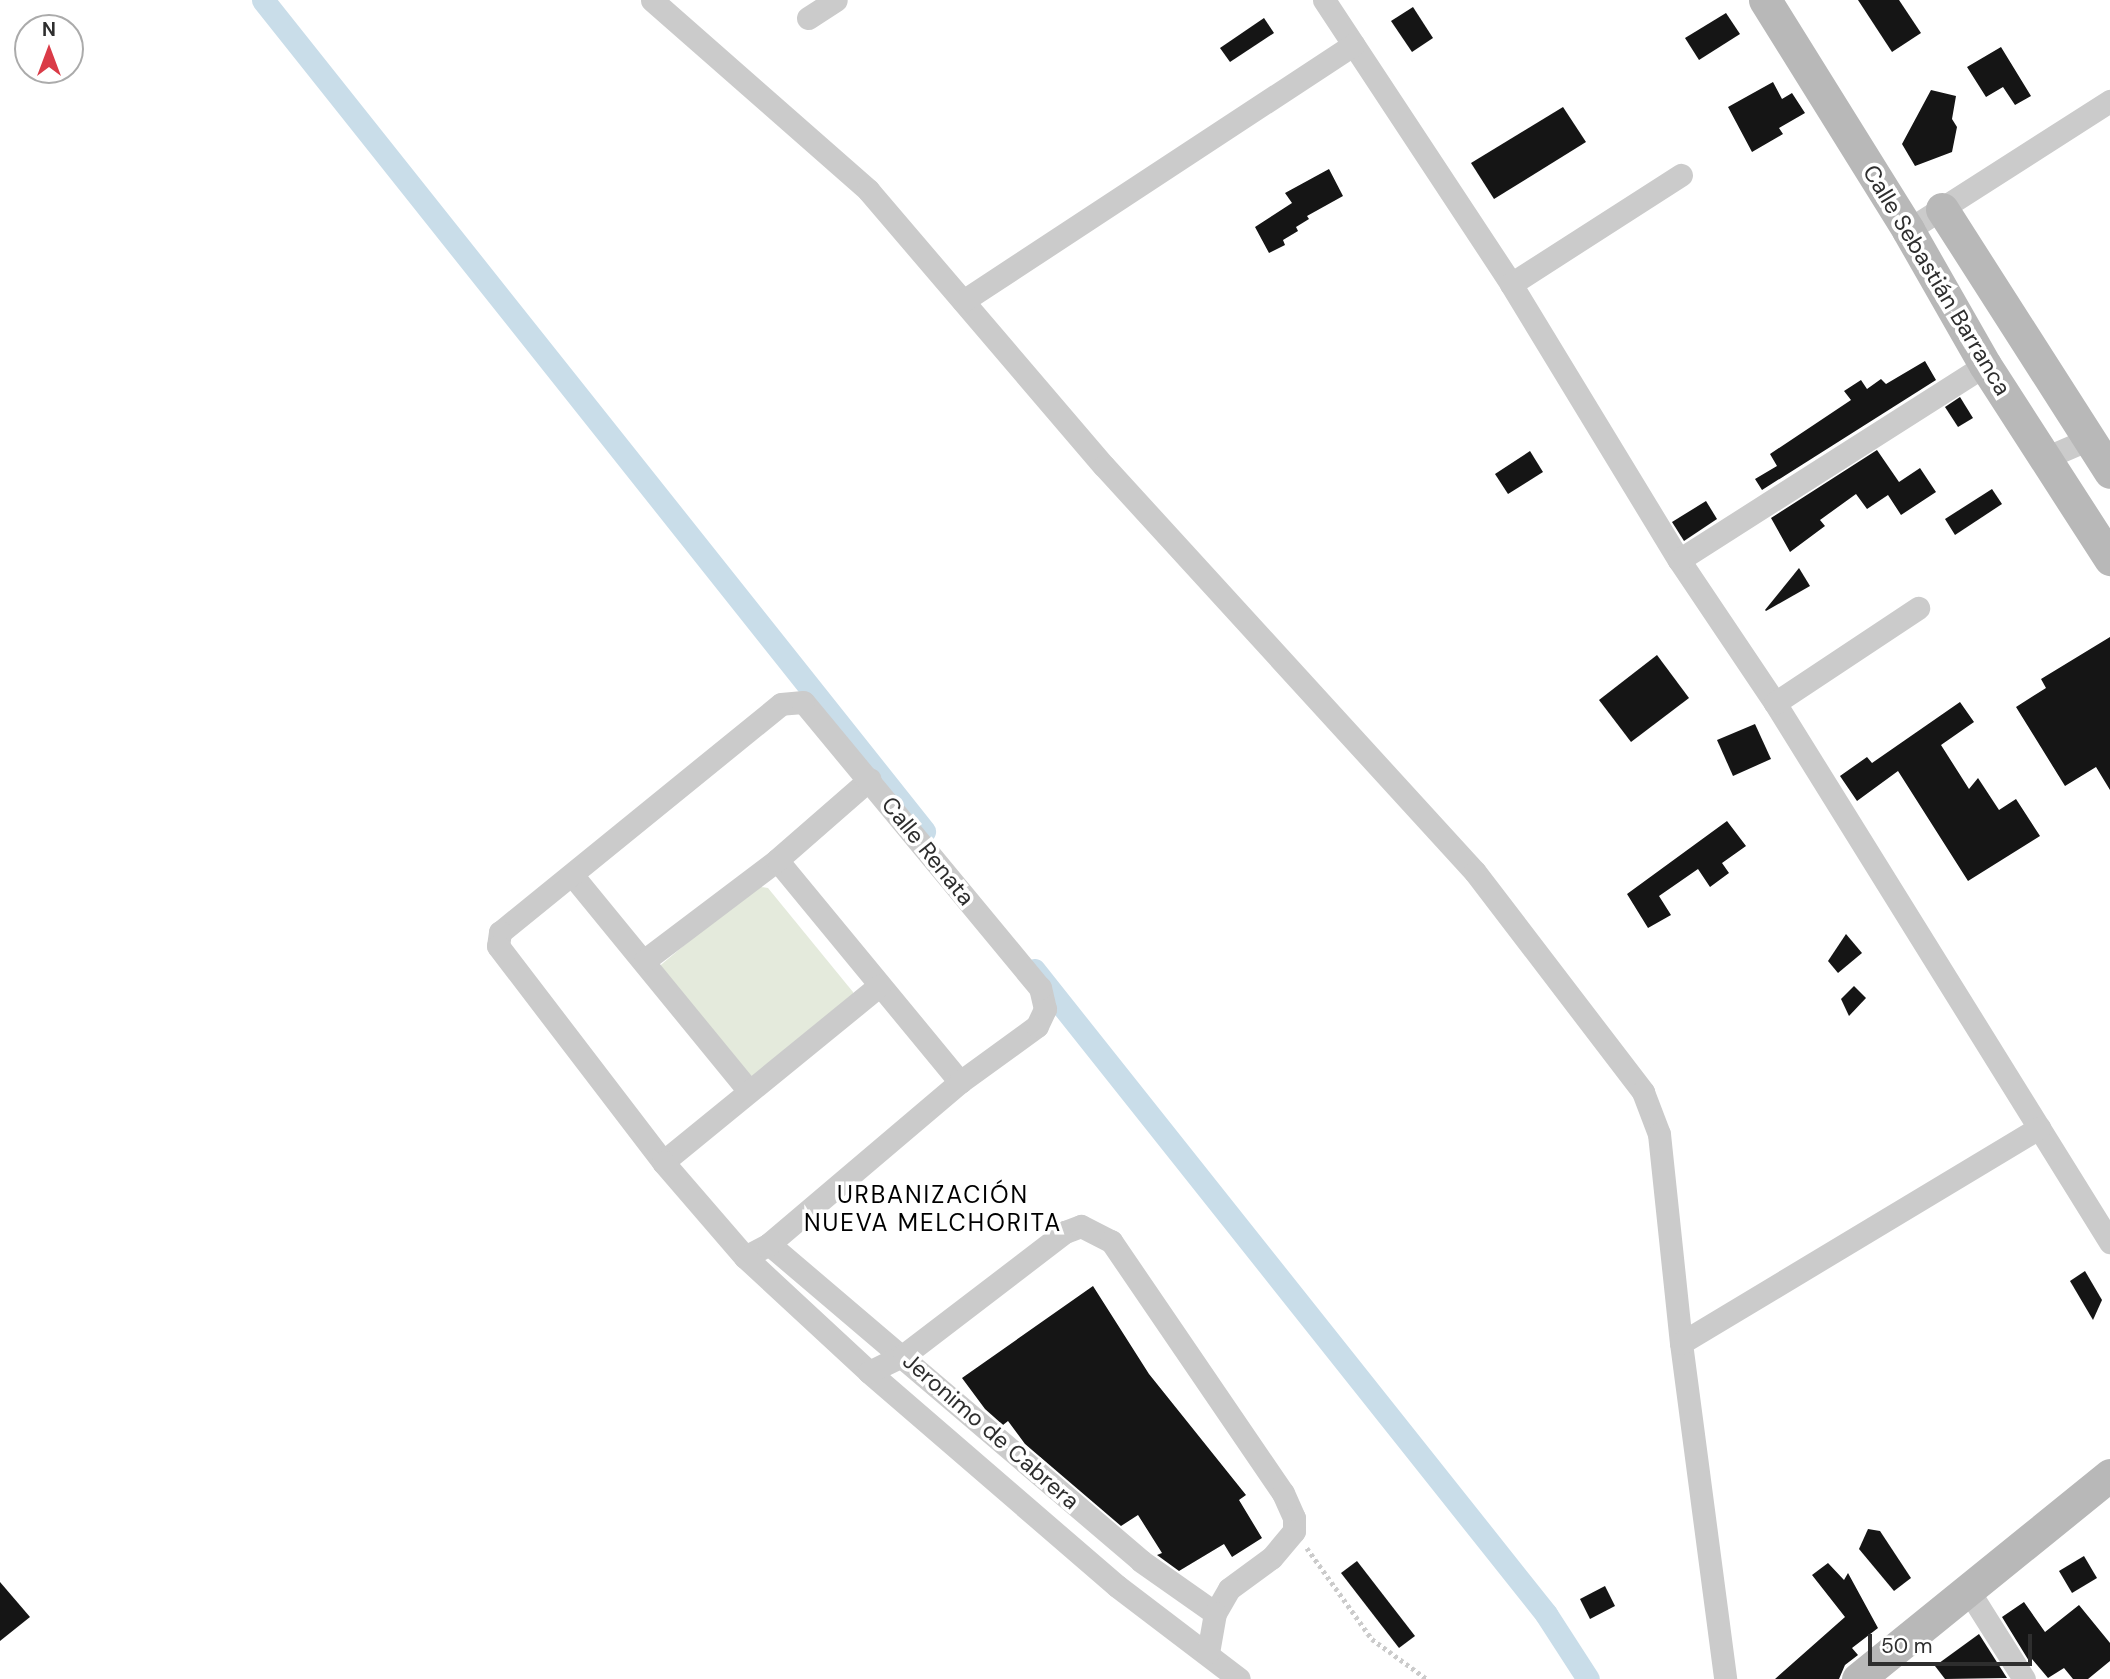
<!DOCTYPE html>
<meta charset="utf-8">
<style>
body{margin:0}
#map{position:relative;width:2110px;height:1679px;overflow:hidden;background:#fff;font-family:"DM Sans",sans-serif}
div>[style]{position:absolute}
.green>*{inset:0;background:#e4eadc}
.canal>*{height:23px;margin:-11.5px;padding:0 11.5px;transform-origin:11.5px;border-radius:11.5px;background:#c9dde9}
.building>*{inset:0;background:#151515}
.path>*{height:4.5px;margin-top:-2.25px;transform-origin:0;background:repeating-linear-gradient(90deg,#cbcbcb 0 3.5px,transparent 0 7px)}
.street>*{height:23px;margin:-11.5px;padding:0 11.5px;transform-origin:11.5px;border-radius:11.5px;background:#cbcbcb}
.secondary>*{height:33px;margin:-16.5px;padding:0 16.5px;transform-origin:16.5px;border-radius:16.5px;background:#b8b8b8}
span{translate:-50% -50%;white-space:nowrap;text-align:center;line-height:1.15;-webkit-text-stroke:7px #fff;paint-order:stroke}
.street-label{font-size:23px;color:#2e2e2e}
.neighbourhood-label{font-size:24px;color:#000;letter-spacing:2px}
.north{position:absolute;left:14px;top:14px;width:70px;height:70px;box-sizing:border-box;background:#fff;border:2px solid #ababab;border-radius:50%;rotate:0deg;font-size:19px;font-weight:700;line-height:28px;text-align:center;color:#2e2e2e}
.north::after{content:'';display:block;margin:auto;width:24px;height:32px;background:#da3b47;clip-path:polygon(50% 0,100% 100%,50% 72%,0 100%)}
.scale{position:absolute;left:1868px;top:1634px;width:164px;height:32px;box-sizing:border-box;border:4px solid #2e2e2e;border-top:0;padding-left:9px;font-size:21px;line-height:24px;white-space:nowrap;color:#2e2e2e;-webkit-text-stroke:5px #fff;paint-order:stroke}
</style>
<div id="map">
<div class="green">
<div style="clip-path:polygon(755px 886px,768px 888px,853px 992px,855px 1002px,743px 1091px,650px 974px)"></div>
</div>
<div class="canal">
<div style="left:263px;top:0;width:1062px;rotate:51.5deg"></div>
<div style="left:1034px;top:970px;width:823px;rotate:51.51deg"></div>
<div style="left:1546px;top:1614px;width:77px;rotate:57.1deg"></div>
</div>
<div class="building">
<div style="clip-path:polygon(1858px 0,1899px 0,1921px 33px,1892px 52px)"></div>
<div style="clip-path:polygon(1413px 7px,1433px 38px,1412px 52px,1391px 21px)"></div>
<div style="clip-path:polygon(1726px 13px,1740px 34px,1699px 60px,1685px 38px)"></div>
<div style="clip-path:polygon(1264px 18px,1274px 33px,1230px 62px,1220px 48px)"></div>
<div style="clip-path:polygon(2001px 47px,2031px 96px,2015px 105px,2003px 87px,1986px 97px,1967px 67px)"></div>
<div style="clip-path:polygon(1773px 82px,1782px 99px,1792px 93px,1805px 113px,1779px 128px,1783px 134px,1752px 152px,1728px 107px)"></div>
<div style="clip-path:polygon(1931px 90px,1956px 96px,1952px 119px,1957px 127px,1952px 152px,1915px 166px,1902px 144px)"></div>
<div style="clip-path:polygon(1563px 107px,1586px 142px,1494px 199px,1471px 163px)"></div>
<div style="clip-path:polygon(1329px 169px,1343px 196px,1307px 216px,1309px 219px,1296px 227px,1298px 231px,1283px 240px,1285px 245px,1269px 253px,1255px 227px,1292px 203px,1285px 193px)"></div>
<div style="clip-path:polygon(1925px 361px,1936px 380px,1762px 490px,1755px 479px,1777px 466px,1770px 454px,1851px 400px,1844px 391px,1861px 380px,1867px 389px,1881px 379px,1886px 384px)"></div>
<div style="clip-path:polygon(1960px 397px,1973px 418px,1958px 427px,1945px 407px)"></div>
<div style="clip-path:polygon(1877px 450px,1899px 482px,1920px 468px,1936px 492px,1901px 515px,1888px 495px,1867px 509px,1856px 494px,1820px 520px,1825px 526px,1790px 552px,1771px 518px)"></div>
<div style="clip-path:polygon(1530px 451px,1543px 472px,1508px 494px,1495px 474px)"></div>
<div style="clip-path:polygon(1992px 489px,2002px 504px,1955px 535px,1945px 519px)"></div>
<div style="clip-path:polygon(1706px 501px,1717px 519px,1684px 541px,1672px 522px)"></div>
<div style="clip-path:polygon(1799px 568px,1810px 586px,1766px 611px,1765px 610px)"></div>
<div style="clip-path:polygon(2110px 637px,2110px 790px,2096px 767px,2065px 786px,2016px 707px,2046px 688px,2041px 679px)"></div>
<div style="clip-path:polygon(1657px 655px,1689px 698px,1631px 742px,1599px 700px)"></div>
<div style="clip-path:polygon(1960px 702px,1974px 722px,1941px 745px,1969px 789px,1978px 778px,1999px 810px,2016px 799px,2040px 836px,1968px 881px,1898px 771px,1857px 801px,1840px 776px,1867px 757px,1872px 763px)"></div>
<div style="clip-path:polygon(1755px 724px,1771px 759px,1733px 776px,1717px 740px)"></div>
<div style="clip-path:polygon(1727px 821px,1746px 846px,1722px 863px,1729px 873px,1710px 887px,1698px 869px,1659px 896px,1671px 915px,1648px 928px,1627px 894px)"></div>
<div style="clip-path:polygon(1846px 934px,1862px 953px,1838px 973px,1828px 961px)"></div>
<div style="clip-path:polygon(1854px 986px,1866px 998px,1849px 1016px,1841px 999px)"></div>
<div style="clip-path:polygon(2085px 1271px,2102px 1300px,2093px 1320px,2070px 1281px)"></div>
<div style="clip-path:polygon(1093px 1286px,1149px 1374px,1246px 1495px,1239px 1500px,1262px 1538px,1232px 1557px,1224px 1544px,1179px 1571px,1157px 1555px,1162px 1553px,1138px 1515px,1121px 1526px,1025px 1444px,1008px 1421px,1003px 1425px,985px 1409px,962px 1378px)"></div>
<div style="clip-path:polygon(1868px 1529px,1880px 1531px,1911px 1578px,1894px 1591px,1859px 1549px)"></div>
<div style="clip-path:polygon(2084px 1556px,2097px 1578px,2072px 1593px,2059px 1571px)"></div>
<div style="clip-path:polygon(1357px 1561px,1415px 1636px,1399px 1648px,1341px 1573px)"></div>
<div style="clip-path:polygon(1828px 1563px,1844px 1580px,1848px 1573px,1878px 1628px,1852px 1648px,1858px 1655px,1845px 1665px,1839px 1679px,1775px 1679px,1845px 1617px,1812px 1575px)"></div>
<div style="clip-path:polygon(0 1582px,30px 1617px,0 1641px)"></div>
<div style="clip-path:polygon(1605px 1586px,1615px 1606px,1590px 1619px,1580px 1599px)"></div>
<div style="clip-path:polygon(2024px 1602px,2045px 1632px,2079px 1605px,2110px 1643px,2110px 1661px,2088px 1679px,2073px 1679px,2064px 1668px,2048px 1678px,2032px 1659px,2029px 1661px,2002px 1617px)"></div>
<div style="clip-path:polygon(1979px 1634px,2007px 1678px,1945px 1679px,1935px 1666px)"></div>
</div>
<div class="path">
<div style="left:1307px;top:1548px;width:112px;rotate:54.5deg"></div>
<div style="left:1372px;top:1639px;width:68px;rotate:36deg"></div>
</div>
<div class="street">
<div style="left:652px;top:0;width:288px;rotate:41.3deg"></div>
<div style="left:868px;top:190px;width:363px;rotate:49.5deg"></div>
<div style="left:1104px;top:466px;width:550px;rotate:47.58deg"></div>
<div style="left:1475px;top:872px;width:277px;rotate:52.6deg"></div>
<div style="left:1643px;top:1092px;width:45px;rotate:69.1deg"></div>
<div style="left:1659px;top:1134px;width:210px;rotate:84deg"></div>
<div style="left:1681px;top:1343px;width:339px;rotate:82.5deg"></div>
<div style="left:1324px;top:0;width:340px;rotate:56.6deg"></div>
<div style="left:1511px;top:284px;width:323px;rotate:58.7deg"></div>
<div style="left:1679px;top:560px;width:172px;rotate:56.1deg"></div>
<div style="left:1775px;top:703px;width:635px;rotate:58.14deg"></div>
<div style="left:808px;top:18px;width:33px;rotate:-33deg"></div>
<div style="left:1908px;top:230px;width:240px;rotate:-32.6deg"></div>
<div style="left:1511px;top:284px;width:202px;rotate:-32.7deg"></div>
<div style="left:963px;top:301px;width:467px;rotate:-33.3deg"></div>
<div style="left:2045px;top:458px;width:48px;rotate:-23.4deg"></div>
<div style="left:1679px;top:560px;width:363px;rotate:-32.5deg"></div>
<div style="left:1775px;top:703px;width:172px;rotate:-33.6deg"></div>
<div style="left:777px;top:860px;width:288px;rotate:50.5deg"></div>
<div style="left:573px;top:876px;width:278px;rotate:50.7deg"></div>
<div style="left:645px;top:960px;width:166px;rotate:-37.1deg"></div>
<div style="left:777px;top:860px;width:123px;rotate:-41.1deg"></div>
<div style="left:663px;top:1162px;width:279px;rotate:-39.2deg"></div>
<div style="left:769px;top:1244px;width:489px;rotate:40.4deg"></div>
<div style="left:1141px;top:1561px;width:90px;rotate:35.1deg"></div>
<div style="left:745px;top:1257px;width:27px;rotate:-28deg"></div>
<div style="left:769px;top:1244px;width:250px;rotate:-40.3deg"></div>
<div style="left:960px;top:1082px;width:95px;rotate:-36deg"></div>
<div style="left:1037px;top:1026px;width:19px;rotate:-65deg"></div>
<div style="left:1045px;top:1009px;width:22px;rotate:-103deg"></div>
<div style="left:1040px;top:988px;width:371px;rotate:-129.6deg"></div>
<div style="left:803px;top:702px;width:22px;rotate:175deg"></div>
<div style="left:781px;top:704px;width:362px;rotate:140.9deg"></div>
<div style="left:500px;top:932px;width:14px;rotate:98deg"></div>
<div style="left:498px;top:946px;width:272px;rotate:52.6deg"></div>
<div style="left:663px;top:1162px;width:125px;rotate:49.2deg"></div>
<div style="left:745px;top:1257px;width:169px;rotate:42.8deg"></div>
<div style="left:869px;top:1372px;width:328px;rotate:40.8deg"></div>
<div style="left:1117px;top:1586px;width:153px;rotate:37.3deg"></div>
<div style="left:1681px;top:1343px;width:418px;rotate:-31deg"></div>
<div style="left:869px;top:1372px;width:39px;rotate:-26deg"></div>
<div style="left:904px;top:1355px;width:203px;rotate:-37.4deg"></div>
<div style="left:1065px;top:1232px;width:17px;rotate:-21deg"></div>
<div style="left:1081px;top:1226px;width:34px;rotate:27deg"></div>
<div style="left:1111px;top:1241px;width:305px;rotate:55.7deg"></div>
<div style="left:1283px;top:1493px;width:27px;rotate:66deg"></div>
<div style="left:1294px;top:1518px;width:13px;rotate:90deg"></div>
<div style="left:1294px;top:1531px;width:35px;rotate:130deg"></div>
<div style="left:1271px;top:1558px;width:52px;rotate:143.6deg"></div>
<div style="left:1229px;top:1589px;width:28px;rotate:120deg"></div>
<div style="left:1215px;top:1613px;width:40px;rotate:100deg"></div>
<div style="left:1968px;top:1590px;width:105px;rotate:57.8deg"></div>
</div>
<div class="secondary">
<div style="left:1765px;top:0;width:271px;rotate:58.1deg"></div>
<div style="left:1908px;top:230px;width:155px;rotate:60.3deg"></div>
<div style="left:1985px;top:365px;width:231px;rotate:57.2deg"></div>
<div style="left:1942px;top:209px;width:312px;rotate:57.4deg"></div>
<div style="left:1858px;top:1679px;width:324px;rotate:-39deg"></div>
</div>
<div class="street-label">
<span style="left:1937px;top:280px;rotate:59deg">Calle Sebastián Barranca</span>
<span style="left:928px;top:851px;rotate:51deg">Calle Renata</span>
<span style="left:991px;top:1431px;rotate:41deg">Jeronimo de Cabrera</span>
</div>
<div class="neighbourhood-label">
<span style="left:933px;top:1209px">URBANIZACIÓN<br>NUEVA MELCHORITA</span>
</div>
<div class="north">N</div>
<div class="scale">50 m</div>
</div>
